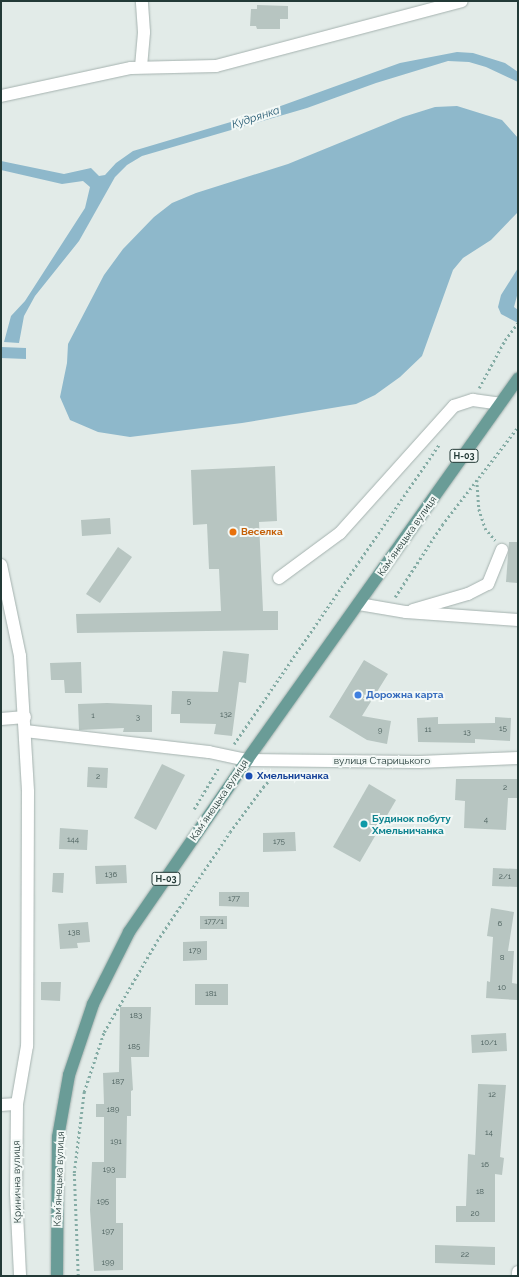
<!DOCTYPE html>
<meta charset="utf-8">
<style>
body{margin:0}
#map{position:relative;width:519px;height:1277px;overflow:hidden;background:#e2ebe8;font-family:Raleway,sans-serif}
div>[style]{position:absolute}
.water>*{inset:0;background:#8eb8cb}
.building>*{inset:0;background:#b7c5c1}
.path>*{height:2.5px;margin-top:-1.25px;transform-origin:0;background:repeating-linear-gradient(90deg,#85aca5 0 2px,transparent 0 5px)}
.roads{filter:drop-shadow(0 0 1px #a5b2af) drop-shadow(0 0 1px #a5b2af)}
.minor>*{height:12px;margin:-6px;padding:0 6px;transform-origin:6px;border-radius:6px;background:#fff}
.major>*{height:12px;margin:-6px;padding:0 6px;transform-origin:6px;border-radius:6px;background:#6a9c97}
.dots>*{width:11px;height:11px;translate:-50% -50%;box-sizing:border-box;border:2px solid #f2f8f6;border-radius:50%}
span{translate:-50% -50%;white-space:nowrap;text-align:center;line-height:1.15;-webkit-text-stroke:4px #f2f8f6;paint-order:stroke}
.number-label{font-size:8px;color:#485d5a}
.number-label span{-webkit-text-stroke-width:0}
.shield-label span{padding:1px 3px;background:#f2f8f6;border:1px solid;border-radius:3px;-webkit-text-stroke-width:0}
.shield-label{font-size:9px;color:#233a37;font-weight:700}
.food-label{font-size:10px;color:#c56008;font-weight:700}
.left{translate:0 -50%;text-align:left}
.street-label{font-size:10px;color:#233a37}
.shop-label{font-size:10px;color:#366cbe;font-weight:700}
.transit-label{font-size:10px;color:#164399;font-weight:700}
.culture-label{font-size:10px;color:#0d838f;font-weight:700}
.water-label{font-size:11px;color:#235871;font-style:italic}
.frame{position:absolute;inset:0;border:2px solid #233a37;pointer-events:none}
</style>
<div id="map">
<div class="water">
<div style="clip-path:polygon(457px 52px,473px 53px,505px 63px,518px 72px,518px 82px,486px 67px,469px 62px,448px 61px,376px 83px,307px 108px,142px 156px,127px 165px,115px 177px,79px 241px,35px 296px,24px 316px,19px 343px,4px 342px,11px 316px,25px 301px,85px 208px,90px 187px,83px 181px,62px 184px,1px 170px,1px 161px,64px 174px,91px 168px,99px 176px,105px 175px,116px 163px,133px 151px,264px 112px,400px 63px)"></div>
<div style="clip-path:polygon(457px 106px,502px 120px,518px 138px,518px 212px,491px 240px,463px 258px,453px 270px,422px 356px,400px 377px,375px 395px,356px 404px,242px 423px,130px 437px,98px 432px,70px 420px,60px 397px,67px 363px,68px 344px,104px 275px,123px 249px,154px 217px,172px 203px,196px 193px,288px 164px,403px 117px,435px 107px)"></div>
<div style="clip-path:polygon(518px 268px,518px 292px,514px 307px,518px 310px,518px 323px,501px 314px,498px 307px,501px 295px)"></div>
<div style="clip-path:polygon(1px 347px,26px 348px,26px 359px,1px 358px)"></div>
</div>
<div class="building">
<div style="clip-path:polygon(257px 5px,288px 6px,288px 19px,280px 19px,280px 29px,257px 29px,256px 26px,250px 26px,251px 9px,257px 9px)"></div>
<div style="clip-path:polygon(275px 466px,277px 521px,259px 522px,263px 611px,278px 611px,278px 630px,77px 633px,76px 614px,221px 611px,219px 569px,209px 569px,207px 524px,193px 525px,191px 470px)"></div>
<div style="clip-path:polygon(110px 518px,111px 534px,82px 536px,81px 520px)"></div>
<div style="clip-path:polygon(509px 542px,518px 542px,518px 583px,506px 582px)"></div>
<div style="clip-path:polygon(118px 547px,132px 557px,100px 603px,86px 594px)"></div>
<div style="clip-path:polygon(223px 651px,249px 654px,246px 683px,239px 682px,232px 736px,214px 734px,216px 724px,180px 723px,180px 714px,171px 714px,172px 691px,218px 692px)"></div>
<div style="clip-path:polygon(364px 660px,388px 674px,362px 716px,391px 721px,387px 744px,367px 740px,329px 717px)"></div>
<div style="clip-path:polygon(81px 662px,82px 693px,65px 693px,64px 680px,51px 680px,50px 663px)"></div>
<div style="clip-path:polygon(107px 703px,152px 705px,152px 732px,123px 732px,124px 728px,79px 730px,78px 704px)"></div>
<div style="clip-path:polygon(438px 717px,438px 724px,495px 723px,495px 717px,511px 718px,510px 741px,475px 739px,475px 743px,418px 742px,417px 718px)"></div>
<div style="clip-path:polygon(162px 764px,185px 775px,156px 830px,134px 818px)"></div>
<div style="clip-path:polygon(88px 767px,108px 768px,107px 788px,87px 787px)"></div>
<div style="clip-path:polygon(456px 779px,518px 779px,518px 798px,508px 798px,506px 830px,464px 828px,465px 801px,455px 800px)"></div>
<div style="clip-path:polygon(369px 784px,396px 800px,360px 862px,333px 847px)"></div>
<div style="clip-path:polygon(60px 828px,88px 830px,87px 850px,59px 849px)"></div>
<div style="clip-path:polygon(295px 832px,296px 851px,263px 852px,263px 833px)"></div>
<div style="clip-path:polygon(126px 865px,127px 883px,96px 884px,95px 866px)"></div>
<div style="clip-path:polygon(493px 868px,518px 869px,518px 887px,492px 886px)"></div>
<div style="clip-path:polygon(53px 873px,64px 873px,63px 893px,52px 892px)"></div>
<div style="clip-path:polygon(219px 892px,249px 892px,249px 907px,219px 906px)"></div>
<div style="clip-path:polygon(491px 908px,514px 912px,508px 951px,514px 951px,512px 983px,518px 984px,517px 1000px,486px 998px,487px 981px,490px 982px,493px 937px,487px 936px)"></div>
<div style="clip-path:polygon(200px 916px,227px 916px,227px 929px,200px 929px)"></div>
<div style="clip-path:polygon(88px 922px,90px 942px,77px 943px,78px 948px,60px 949px,58px 924px)"></div>
<div style="clip-path:polygon(207px 941px,207px 960px,183px 961px,183px 942px)"></div>
<div style="clip-path:polygon(41px 982px,61px 982px,60px 1001px,41px 1000px)"></div>
<div style="clip-path:polygon(195px 984px,228px 984px,228px 1005px,195px 1005px)"></div>
<div style="clip-path:polygon(120px 1007px,151px 1007px,149px 1057px,131px 1057px,133px 1090px,131px 1091px,131px 1116px,127px 1116px,126px 1178px,116px 1178px,116px 1223px,123px 1223px,123px 1270px,94px 1271px,90px 1210px,92px 1162px,104px 1162px,104px 1117px,96px 1117px,96px 1104px,104px 1104px,103px 1073px,119px 1072px)"></div>
<div style="clip-path:polygon(506px 1033px,507px 1051px,472px 1053px,471px 1035px)"></div>
<div style="clip-path:polygon(478px 1084px,506px 1085px,500px 1157px,504px 1158px,502px 1175px,495px 1174px,495px 1222px,456px 1222px,456px 1206px,466px 1206px,468px 1154px,475px 1155px)"></div>
<div style="clip-path:polygon(435px 1245px,495px 1247px,495px 1265px,435px 1263px)"></div>
</div>
<div class="path">
<div style="left:479px;top:388px;width:55px;rotate:-61.6deg"></div>
<div style="left:505px;top:340px;width:21px;rotate:-53deg"></div>
<div style="left:477px;top:480px;width:29px;rotate:86deg"></div>
<div style="left:479px;top:509px;width:20px;rotate:72deg"></div>
<div style="left:485px;top:528px;width:16px;rotate:50deg"></div>
<div style="left:395px;top:597px;width:86px;rotate:-56.9deg"></div>
<div style="left:442px;top:525px;width:124px;rotate:-52.2deg"></div>
<div style="left:234px;top:744px;width:363px;rotate:-55.6deg"></div>
<div style="left:194px;top:809px;width:49px;rotate:-59.2deg"></div>
<div style="left:78px;top:1276px;width:103px;rotate:-92.2deg"></div>
<div style="left:74px;top:1173px;width:82px;rotate:-83deg"></div>
<div style="left:84px;top:1092px;width:63px;rotate:-71.6deg"></div>
<div style="left:104px;top:1032px;width:105px;rotate:-59.8deg"></div>
<div style="left:157px;top:941px;width:131px;rotate:-56.2deg"></div>
<div style="left:230px;top:832px;width:56px;rotate:-53.7deg"></div>
<div style="left:263px;top:787px;width:19px;rotate:-47deg"></div>
</div>
<div class="roads">
<div class="minor">
<div style="left:141px;top:67px;width:35px;rotate:-85deg"></div>
<div style="left:144px;top:32px;width:31px;rotate:-94deg"></div>
<div style="left:1px;top:96px;width:133px;rotate:-12.2deg"></div>
<div style="left:131px;top:68px;width:85px;rotate:-1.3deg"></div>
<div style="left:216px;top:66px;width:254px;rotate:-14.8deg"></div>
<div style="left:1px;top:565px;width:93px;rotate:78.2deg"></div>
<div style="left:20px;top:656px;width:136px;rotate:86.6deg"></div>
<div style="left:28px;top:792px;width:254px;rotate:90.2deg"></div>
<div style="left:27px;top:1046px;width:59px;rotate:99.8deg"></div>
<div style="left:279px;top:578px;width:76px;rotate:-36.4deg"></div>
<div style="left:340px;top:533px;width:171px;rotate:-48.1deg"></div>
<div style="left:454px;top:406px;width:20px;rotate:-18deg"></div>
<div style="left:473px;top:400px;width:27px;rotate:8deg"></div>
<div style="left:359px;top:604px;width:48px;rotate:9.7deg"></div>
<div style="left:406px;top:612px;width:112px;rotate:4.1deg"></div>
<div style="left:413px;top:610px;width:57px;rotate:-16.2deg"></div>
<div style="left:468px;top:594px;width:22px;rotate:-27deg"></div>
<div style="left:488px;top:584px;width:37px;rotate:-68deg"></div>
<div style="left:1px;top:719px;width:24px;rotate:-5deg"></div>
<div style="left:25px;top:731px;width:185px;rotate:6.5deg"></div>
<div style="left:209px;top:752px;width:39px;rotate:12deg"></div>
<div style="left:247px;top:760px;width:172px;rotate:0.7deg"></div>
<div style="left:419px;top:762px;width:99px;rotate:-2.3deg"></div>
<div style="left:1px;top:1105px;width:16px;rotate:-4deg"></div>
<div style="left:17px;top:1104px;width:89px;rotate:90.6deg"></div>
<div style="left:16px;top:1193px;width:83px;rotate:87.2deg"></div>
<div style="left:518px;top:1276px;width:4px;rotate:-90deg"></div>
</div>
<div class="major">
<div style="left:57px;top:1276px;width:139px;rotate:-89.6deg"></div>
<div style="left:58px;top:1137px;width:63px;rotate:-79.9deg"></div>
<div style="left:69px;top:1075px;width:75px;rotate:-71.3deg"></div>
<div style="left:93px;top:1004px;width:80px;rotate:-63.4deg"></div>
<div style="left:129px;top:932px;width:209px;rotate:-55.5deg"></div>
<div style="left:247px;top:760px;width:468px;rotate:-54.6deg"></div>
</div>
</div>
<div class="dots">
<div style="left:233px;top:532px;background:#e8710a"></div>
<div style="left:358px;top:695px;background:#3f7fe0"></div>
<div style="left:249px;top:776px;background:#1a4fb4"></div>
<div style="left:364px;top:824px;background:#0f9aa8"></div>
</div>
<div class="number-label">
<span style="left:189px;top:702px">5</span>
<span style="left:226px;top:715px">132</span>
<span style="left:93px;top:716px">1</span>
<span style="left:138px;top:718px">3</span>
<span style="left:503px;top:729px">15</span>
<span style="left:428px;top:730px">11</span>
<span style="left:380px;top:731px">9</span>
<span style="left:467px;top:733px">13</span>
<span style="left:98px;top:777px">2</span>
<span style="left:505px;top:788px">2</span>
<span style="left:486px;top:820px">4</span>
<span style="left:73px;top:840px">144</span>
<span style="left:279px;top:842px">175</span>
<span style="left:111px;top:875px">136</span>
<span style="left:505px;top:877px">2/1</span>
<span style="left:234px;top:899px">177</span>
<span style="left:214px;top:922px">177/1</span>
<span style="left:500px;top:924px">6</span>
<span style="left:74px;top:933px">138</span>
<span style="left:195px;top:951px">179</span>
<span style="left:502px;top:958px">8</span>
<span style="left:502px;top:988px">10</span>
<span style="left:211px;top:994px">181</span>
<span style="left:136px;top:1016px">183</span>
<span style="left:489px;top:1043px">10/1</span>
<span style="left:134px;top:1047px">185</span>
<span style="left:118px;top:1082px">187</span>
<span style="left:492px;top:1095px">12</span>
<span style="left:113px;top:1110px">189</span>
<span style="left:489px;top:1133px">14</span>
<span style="left:116px;top:1142px">191</span>
<span style="left:485px;top:1165px">16</span>
<span style="left:109px;top:1170px">193</span>
<span style="left:480px;top:1192px">18</span>
<span style="left:103px;top:1202px">195</span>
<span style="left:475px;top:1214px">20</span>
<span style="left:108px;top:1232px">197</span>
<span style="left:465px;top:1255px">22</span>
<span style="left:108px;top:1263px">199</span>
</div>
<div class="shield-label">
<span style="left:464px;top:456px">Н-03</span>
<span style="left:166px;top:879px">Н-03</span>
</div>
<div class="food-label">
<span class="left" style="left:241px;top:532px">Веселка</span>
</div>
<div class="street-label">
<span style="left:407px;top:536px;rotate:-55deg">Камʼянецька вулиця</span>
<span style="left:382px;top:761px">вулиця Старицького</span>
<span style="left:219px;top:800px;rotate:-56deg">Камʼянецька вулиця</span>
<span style="left:59px;top:1179px;rotate:-88deg">Камʼянецька вулиця</span>
<span style="left:17px;top:1182px;rotate:-91deg">Кринична вулиця</span>
</div>
<div class="shop-label">
<span class="left" style="left:366px;top:695px">Дорожна карта</span>
</div>
<div class="transit-label">
<span class="left" style="left:257px;top:776px">Хмельничанка</span>
</div>
<div class="culture-label">
<span class="left" style="left:372px;top:824px">Будинок побуту<br>Хмельничанка</span>
</div>
<div class="water-label">
<span style="left:256px;top:118px;rotate:-18deg">Кудрянка</span>
</div>
<div class="frame"></div>
</div>
